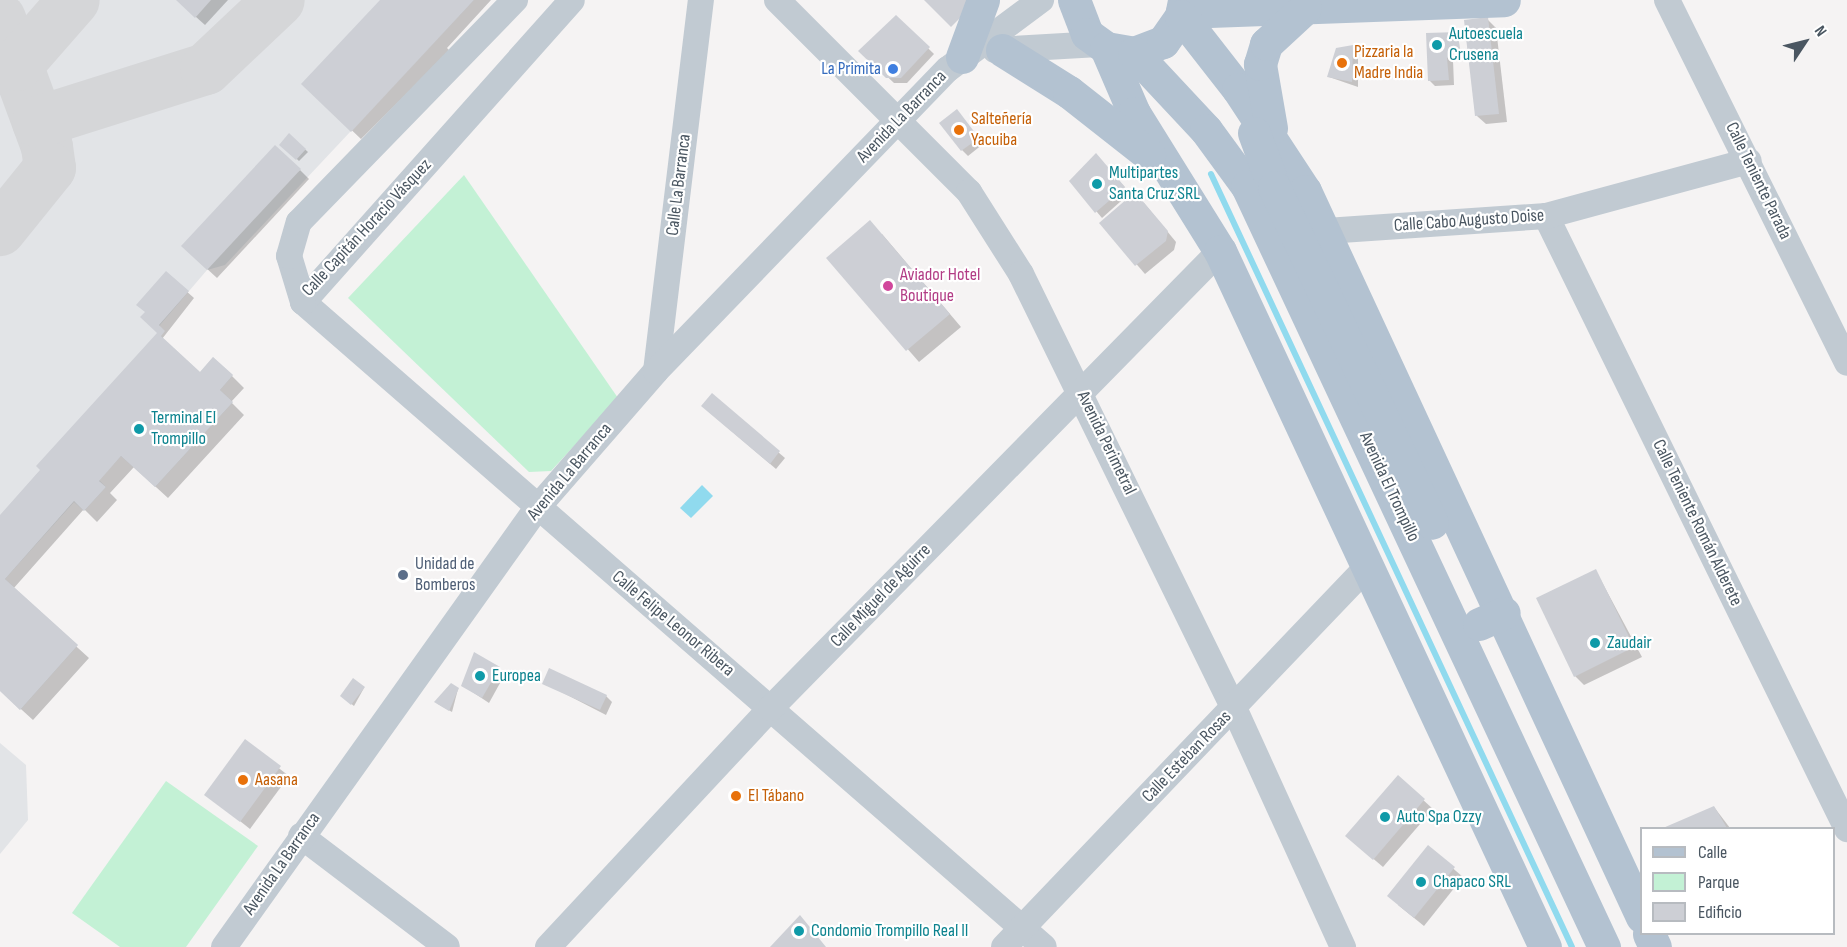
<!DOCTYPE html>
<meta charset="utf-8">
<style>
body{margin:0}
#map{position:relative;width:1847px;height:947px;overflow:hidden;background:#f5f3f3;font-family:"Sofia Sans Condensed",sans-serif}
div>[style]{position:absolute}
.airport>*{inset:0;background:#e2e4e7}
.green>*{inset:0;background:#c3f1d5}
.water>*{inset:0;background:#90daee}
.shadow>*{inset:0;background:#0003}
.stream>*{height:6px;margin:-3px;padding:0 3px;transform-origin:3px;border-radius:3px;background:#90daee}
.taxiway>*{height:52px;margin:-26px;padding:0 26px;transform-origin:26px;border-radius:26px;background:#d5d6d8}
.building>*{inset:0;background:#cdcfd5}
.minor>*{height:26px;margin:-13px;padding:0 13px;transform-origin:13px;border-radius:13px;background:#c1cad2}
.major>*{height:33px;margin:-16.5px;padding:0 16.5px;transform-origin:16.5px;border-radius:16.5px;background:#b3c2d1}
.dots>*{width:16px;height:16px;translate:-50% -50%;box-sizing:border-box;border:3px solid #fff;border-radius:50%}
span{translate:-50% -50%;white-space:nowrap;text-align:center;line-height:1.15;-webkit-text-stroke:4.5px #fff;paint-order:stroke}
.culture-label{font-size:18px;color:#0d838f}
.left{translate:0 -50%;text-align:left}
.food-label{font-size:18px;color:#c56008}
.shop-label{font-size:18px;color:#366cbe}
.right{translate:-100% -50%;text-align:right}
.street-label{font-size:18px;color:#4a5661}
.hotel-label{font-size:18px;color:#b23c85}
.service-label{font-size:18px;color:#4e5e75}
.legend{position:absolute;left:1640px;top:827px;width:195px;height:108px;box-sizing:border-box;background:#fff;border:2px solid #b7bbc0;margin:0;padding:8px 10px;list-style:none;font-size:18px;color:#4a5661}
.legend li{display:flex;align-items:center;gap:12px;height:30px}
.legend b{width:30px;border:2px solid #b7bbc0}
.north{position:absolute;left:1775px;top:12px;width:60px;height:60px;-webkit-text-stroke:4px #fff;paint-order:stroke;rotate:55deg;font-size:16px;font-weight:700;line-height:24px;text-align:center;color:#4a5661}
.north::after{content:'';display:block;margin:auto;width:21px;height:27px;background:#4a5661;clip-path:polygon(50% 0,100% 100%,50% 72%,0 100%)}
</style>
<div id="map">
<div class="airport">
<div style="clip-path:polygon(0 0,474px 0,225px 265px,207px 270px,160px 325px,161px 336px,200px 372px,213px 357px,233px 375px,220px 390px,233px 402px,155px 487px,121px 456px,99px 480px,106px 487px,84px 511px,74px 502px,5px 579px,78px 645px,20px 710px,0 691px)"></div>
<div style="clip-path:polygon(0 743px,26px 765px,28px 820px,0 854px)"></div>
</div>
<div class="green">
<div style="clip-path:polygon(464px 175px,618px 398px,551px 471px,529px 472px,348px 298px)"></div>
<div style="clip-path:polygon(166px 781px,258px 846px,186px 947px,120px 947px,72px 913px)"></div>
</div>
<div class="water">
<div style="clip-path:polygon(702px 485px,713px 496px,691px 518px,680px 508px)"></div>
</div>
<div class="shadow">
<div style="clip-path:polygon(177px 0,228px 0,205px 25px)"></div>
<div style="clip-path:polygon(382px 0,491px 0,447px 48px,450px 51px,361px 139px,303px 84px)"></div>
<div style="clip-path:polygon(896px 17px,934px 54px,907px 83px,894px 83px,860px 51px)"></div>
<div style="clip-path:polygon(1487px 19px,1496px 28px,1507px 122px,1486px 124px,1477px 116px)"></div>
<div style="clip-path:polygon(1458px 33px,1461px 59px,1453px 60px,1454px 85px,1435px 86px,1429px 80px)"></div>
<div style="clip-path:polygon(1352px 47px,1358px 53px,1358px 87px,1329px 77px)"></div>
<div style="clip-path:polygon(962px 117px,983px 144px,968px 156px,962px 150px)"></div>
<div style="clip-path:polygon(289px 135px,308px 152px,299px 161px,281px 144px)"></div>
<div style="clip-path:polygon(1101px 161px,1130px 193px,1102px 218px,1071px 181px)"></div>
<div style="clip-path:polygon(300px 170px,309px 179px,217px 278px,192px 255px)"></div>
<div style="clip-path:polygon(1144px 203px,1176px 242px,1174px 250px,1145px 274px,1101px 223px)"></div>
<div style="clip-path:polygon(882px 234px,961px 327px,919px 362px,828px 258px)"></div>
<div style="clip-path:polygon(166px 273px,194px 298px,162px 339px,200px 374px,213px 359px,232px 376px,244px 388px,231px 402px,244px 415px,168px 498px,134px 467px,110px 493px,117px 500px,97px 522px,84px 509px,13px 589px,89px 658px,33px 720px,0 690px,0 517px,159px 333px,146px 312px)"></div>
<div style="clip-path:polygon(712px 395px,785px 458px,776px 469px,708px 411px)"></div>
<div style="clip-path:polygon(1596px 571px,1642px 657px,1584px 685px,1575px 676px)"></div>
<div style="clip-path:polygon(475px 654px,505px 674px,489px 703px,462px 685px)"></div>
<div style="clip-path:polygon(544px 683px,606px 696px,612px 702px,606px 715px)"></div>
<div style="clip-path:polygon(364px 688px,354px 706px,344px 698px)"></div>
<div style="clip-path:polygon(458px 689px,452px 712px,438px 704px)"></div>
<div style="clip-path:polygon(245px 742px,289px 776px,250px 829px,206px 794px)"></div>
<div style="clip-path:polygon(1398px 777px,1433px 809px,1383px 867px,1356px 844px)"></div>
<div style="clip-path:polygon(1714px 807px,1730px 828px,1667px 828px)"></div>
<div style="clip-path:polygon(1428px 847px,1463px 877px,1424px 926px,1398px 905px)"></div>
</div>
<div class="stream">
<div style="left:1211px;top:174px;width:853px;rotate:64.97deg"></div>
</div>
<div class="taxiway">
<div style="left:0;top:19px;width:136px;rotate:69.8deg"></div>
<div style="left:47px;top:147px;width:21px;rotate:82deg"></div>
<div style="left:50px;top:168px;width:80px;rotate:128.9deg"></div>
<div style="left:17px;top:65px;width:86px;rotate:-48.8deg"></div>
<div style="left:38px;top:122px;width:176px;rotate:-17.5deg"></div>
<div style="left:206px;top:69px;width:100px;rotate:-43.4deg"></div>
</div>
<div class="building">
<div style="clip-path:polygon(176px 0,211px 0,195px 18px)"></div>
<div style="clip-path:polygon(380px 0,474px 0,351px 132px,301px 84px)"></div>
<div style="clip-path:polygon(924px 0,966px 0,966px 12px,951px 27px)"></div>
<div style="clip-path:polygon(896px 15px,930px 47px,901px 78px,886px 78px,858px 51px)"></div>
<div style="clip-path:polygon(1488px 17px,1499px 114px,1475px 116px,1464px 20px)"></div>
<div style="clip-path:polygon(1459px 32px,1459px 57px,1447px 58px,1449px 80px,1428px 81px,1426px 33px)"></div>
<div style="clip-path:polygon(1353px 45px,1352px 82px,1327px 77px,1336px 48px)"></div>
<div style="clip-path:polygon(957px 109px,979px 138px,961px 151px,939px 123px)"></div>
<div style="clip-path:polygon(289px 133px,306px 149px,296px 160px,279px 145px)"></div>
<div style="clip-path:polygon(275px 145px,301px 169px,207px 270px,181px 246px)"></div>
<div style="clip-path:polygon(1096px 153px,1125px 187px,1095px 213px,1069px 181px)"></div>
<div style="clip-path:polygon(1135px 192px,1168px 231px,1166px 241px,1135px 266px,1099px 223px)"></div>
<div style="clip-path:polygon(870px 220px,950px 314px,906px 351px,826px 258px)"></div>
<div style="clip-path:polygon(166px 271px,189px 291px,159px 325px,165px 331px,161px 336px,200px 372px,213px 357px,233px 375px,220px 390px,233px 402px,155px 487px,121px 456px,99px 481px,106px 487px,84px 511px,74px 501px,5px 579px,78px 645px,20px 710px,0 691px,0 515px,40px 470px,36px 466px,157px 333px,140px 317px,145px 312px,136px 305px)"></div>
<div style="clip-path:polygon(712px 393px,780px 451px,770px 464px,701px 406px)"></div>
<div style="clip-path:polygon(1596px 569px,1634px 647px,1574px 677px,1536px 598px)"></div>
<div style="clip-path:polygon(474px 652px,500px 667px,482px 698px,461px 686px)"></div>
<div style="clip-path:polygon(549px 668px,607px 695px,600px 710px,542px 684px)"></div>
<div style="clip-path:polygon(353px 678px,365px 687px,351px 705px,340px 696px)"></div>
<div style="clip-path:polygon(451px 683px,459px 688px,449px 711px,434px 702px)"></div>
<div style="clip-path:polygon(245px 739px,281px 766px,240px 822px,204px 795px)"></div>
<div style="clip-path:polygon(1398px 775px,1425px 799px,1373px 860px,1345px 836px)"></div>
<div style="clip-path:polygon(1714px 806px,1727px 828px,1663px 828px)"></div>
<div style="clip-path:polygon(1428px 845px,1455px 867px,1414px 918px,1387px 896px)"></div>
<div style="clip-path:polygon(800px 915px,826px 947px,770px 947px)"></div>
</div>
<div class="minor">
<div style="left:777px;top:0;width:272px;rotate:45deg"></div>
<div style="left:969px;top:192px;width:97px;rotate:57.6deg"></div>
<div style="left:1021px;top:274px;width:483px;rotate:63.9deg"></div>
<div style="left:1234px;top:708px;width:263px;rotate:65.5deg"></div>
<div style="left:1667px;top:0;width:405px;rotate:63.6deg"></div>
<div style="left:995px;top:50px;width:104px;rotate:-3.3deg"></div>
<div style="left:1546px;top:216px;width:683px;rotate:63.85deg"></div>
<div style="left:1326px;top:231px;width:221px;rotate:-3.9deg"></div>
<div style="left:1546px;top:216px;width:210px;rotate:-15.2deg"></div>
<div style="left:303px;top:302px;width:982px;rotate:41.04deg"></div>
<div style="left:303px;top:302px;width:404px;rotate:-48.3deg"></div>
<div style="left:303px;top:302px;width:48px;rotate:-106.9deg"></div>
<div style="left:289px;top:256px;width:35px;rotate:-74deg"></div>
<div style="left:299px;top:222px;width:310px;rotate:-45.8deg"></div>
<div style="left:656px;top:371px;width:374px;rotate:-83.1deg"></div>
<div style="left:301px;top:836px;width:183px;rotate:37.2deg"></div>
<div style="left:224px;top:947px;width:539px;rotate:-54.51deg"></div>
<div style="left:537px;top:508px;width:181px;rotate:-49deg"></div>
<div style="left:656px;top:371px;width:420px;rotate:-46deg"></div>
<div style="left:948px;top:69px;width:116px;rotate:-36.6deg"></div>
<div style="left:548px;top:947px;width:327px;rotate:-47deg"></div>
<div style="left:771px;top:708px;width:641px;rotate:-45.51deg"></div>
<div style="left:1004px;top:947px;width:527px;rotate:-46.31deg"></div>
</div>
<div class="major">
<div style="left:1074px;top:0;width:36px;rotate:69deg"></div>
<div style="left:1087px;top:34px;width:24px;rotate:36deg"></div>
<div style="left:1106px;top:48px;width:28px;rotate:10deg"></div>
<div style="left:1134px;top:53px;width:31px;rotate:-21deg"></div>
<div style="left:1163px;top:42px;width:32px;rotate:-55deg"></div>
<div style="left:1181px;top:16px;width:16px;rotate:-79deg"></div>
<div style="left:1182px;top:12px;width:322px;rotate:-2.1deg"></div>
<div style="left:1181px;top:16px;width:93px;rotate:52deg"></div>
<div style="left:1238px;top:89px;width:122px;rotate:56.7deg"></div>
<div style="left:1305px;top:191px;width:800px;rotate:65.1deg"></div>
<div style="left:1106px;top:48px;width:71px;rotate:66.7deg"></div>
<div style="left:1134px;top:113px;width:163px;rotate:58.1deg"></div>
<div style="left:1220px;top:251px;width:768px;rotate:64.97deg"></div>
<div style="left:1002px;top:50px;width:79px;rotate:32.1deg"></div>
<div style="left:1069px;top:92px;width:102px;rotate:38.2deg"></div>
<div style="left:1134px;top:53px;width:105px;rotate:46.9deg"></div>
<div style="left:1206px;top:130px;width:69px;rotate:53.8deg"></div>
<div style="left:1247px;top:186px;width:841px;rotate:64.87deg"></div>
<div style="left:962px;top:57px;width:61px;rotate:-69.8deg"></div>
<div style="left:1271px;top:128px;width:65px;rotate:-99.8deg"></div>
<div style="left:1260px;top:64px;width:21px;rotate:-73deg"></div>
<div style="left:1266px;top:44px;width:53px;rotate:-42.7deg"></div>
<div style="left:1254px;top:133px;width:58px;rotate:69.7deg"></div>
<div style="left:1274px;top:187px;width:371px;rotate:64.8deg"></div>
<div style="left:1479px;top:624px;width:27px;rotate:-24deg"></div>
<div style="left:1649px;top:934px;width:14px;rotate:65deg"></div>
</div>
<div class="dots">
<div style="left:1437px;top:45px;background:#0f9aa8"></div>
<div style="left:1342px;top:63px;background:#e8710a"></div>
<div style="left:893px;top:69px;background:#3f7fe0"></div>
<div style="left:959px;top:130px;background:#e8710a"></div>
<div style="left:1097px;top:184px;background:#0f9aa8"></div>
<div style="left:888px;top:286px;background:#d1479c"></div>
<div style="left:139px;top:429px;background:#0f9aa8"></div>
<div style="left:403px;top:575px;background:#5c6f8a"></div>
<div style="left:1595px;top:643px;background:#0f9aa8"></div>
<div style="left:480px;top:676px;background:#0f9aa8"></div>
<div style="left:243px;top:780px;background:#e8710a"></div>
<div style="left:736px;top:796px;background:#e8710a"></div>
<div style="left:1385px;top:817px;background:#0f9aa8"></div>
<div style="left:1421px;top:882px;background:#0f9aa8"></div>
<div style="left:799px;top:931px;background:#0f9aa8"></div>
</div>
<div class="culture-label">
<span class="left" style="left:1449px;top:45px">Autoescuela<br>Crusena</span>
<span class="left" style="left:1109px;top:184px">Multipartes<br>Santa Cruz SRL</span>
<span class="left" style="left:151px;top:429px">Terminal El<br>Trompillo</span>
<span class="left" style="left:1607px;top:643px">Zaudair</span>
<span class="left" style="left:492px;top:676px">Europea</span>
<span class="left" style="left:1397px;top:817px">Auto Spa Ozzy</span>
<span class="left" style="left:1433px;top:882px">Chapaco SRL</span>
<span class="left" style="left:811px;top:931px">Condomio Trompillo Real II</span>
</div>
<div class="food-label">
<span class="left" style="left:1354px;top:63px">Pizzaria la<br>Madre India</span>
<span class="left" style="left:971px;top:130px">Salteñería<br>Yacuiba</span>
<span class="left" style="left:255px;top:780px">Aasana</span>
<span class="left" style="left:748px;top:796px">El Tábano</span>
</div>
<div class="shop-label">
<span class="right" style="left:881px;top:69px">La Primita</span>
</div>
<div class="street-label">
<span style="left:902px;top:117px;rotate:-46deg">Avenida La Barranca</span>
<span style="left:1758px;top:181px;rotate:64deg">Calle Teniente Parada</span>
<span style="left:679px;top:185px;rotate:-83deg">Calle La Barranca</span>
<span style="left:1469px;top:221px;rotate:-4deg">Calle Cabo Augusto Doise</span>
<span style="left:367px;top:228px;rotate:-47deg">Calle Capitán Horacio Vásquez</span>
<span style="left:1106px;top:443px;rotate:64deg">Avenida Perimetral</span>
<span style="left:570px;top:472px;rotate:-50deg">Avenida La Barranca</span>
<span style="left:1389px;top:487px;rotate:65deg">Avenida El Trompillo</span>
<span style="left:1697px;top:523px;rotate:64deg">Calle Teniente Román Alderete</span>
<span style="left:881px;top:596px;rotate:-46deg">Calle Miguel de Aguirre</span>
<span style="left:673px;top:624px;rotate:40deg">Calle Felipe Leonor Ribera</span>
<span style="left:1187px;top:757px;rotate:-46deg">Calle Esteban Rosas</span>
<span style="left:282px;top:864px;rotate:-55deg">Avenida La Barranca</span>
</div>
<div class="hotel-label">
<span class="left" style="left:900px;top:286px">Aviador Hotel<br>Boutique</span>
</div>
<div class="service-label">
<span class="left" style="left:415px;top:575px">Unidad de<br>Bomberos</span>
</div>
<ul class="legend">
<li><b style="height:8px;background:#b3c2d1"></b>Calle</li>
<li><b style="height:16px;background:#c3f1d5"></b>Parque</li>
<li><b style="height:16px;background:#cdcfd5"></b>Edificio</li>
</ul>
<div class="north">N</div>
</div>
